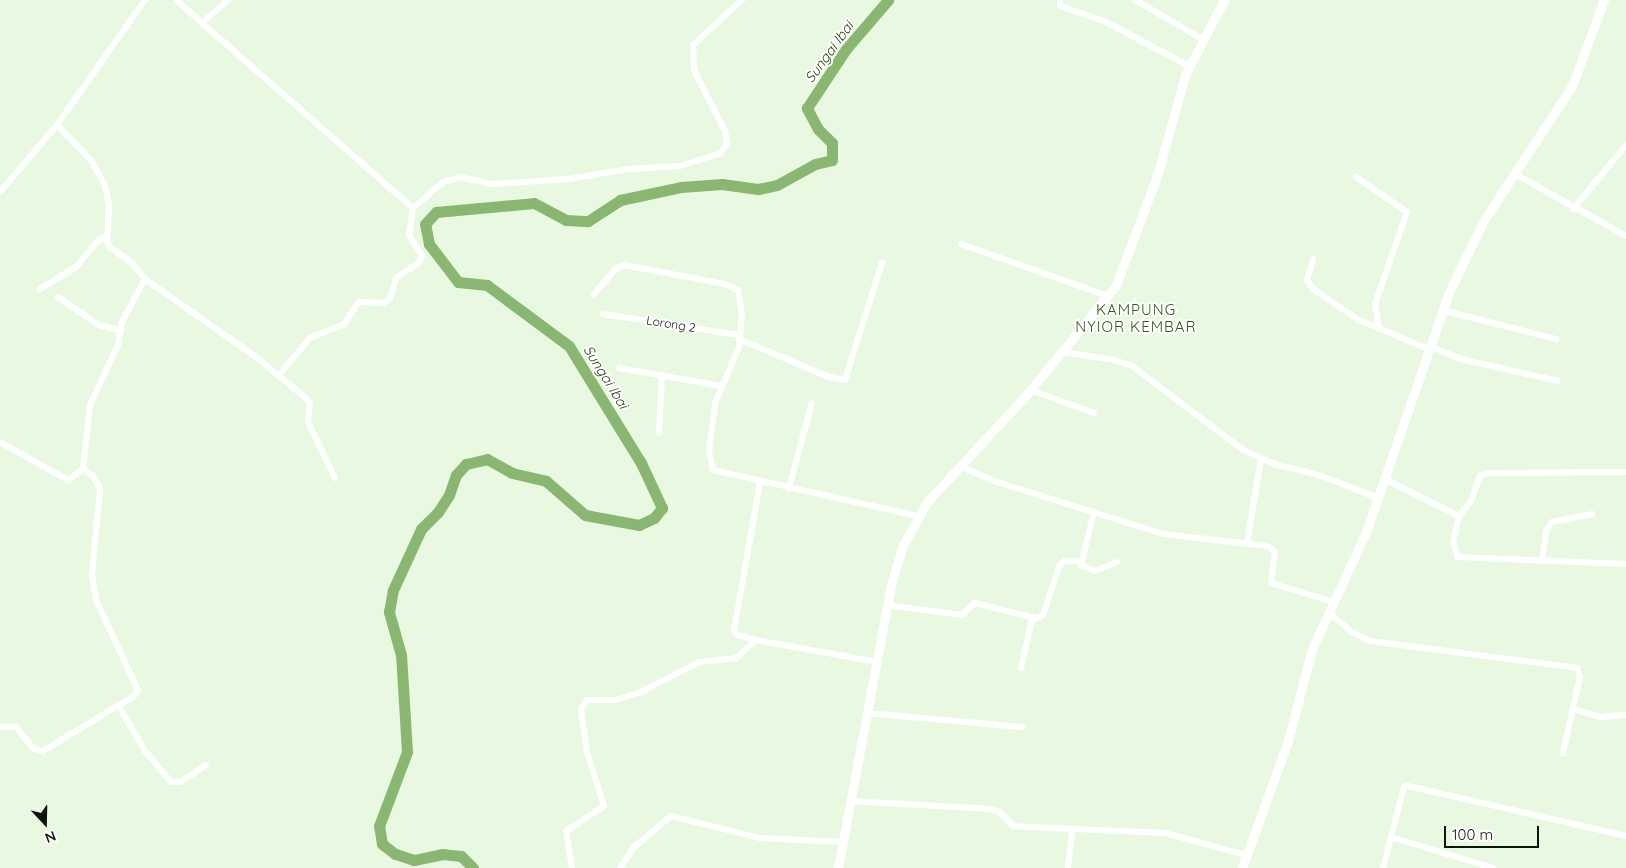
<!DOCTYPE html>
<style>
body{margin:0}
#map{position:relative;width:1626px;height:868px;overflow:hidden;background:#e9f9e1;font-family:Quicksand,sans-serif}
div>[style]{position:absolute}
.river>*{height:11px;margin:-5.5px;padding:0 5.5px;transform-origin:5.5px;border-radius:5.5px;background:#89b772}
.street>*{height:6px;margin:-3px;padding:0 3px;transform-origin:3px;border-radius:3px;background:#fff}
.secondary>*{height:9px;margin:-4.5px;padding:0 4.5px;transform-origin:4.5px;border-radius:4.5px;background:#fff}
span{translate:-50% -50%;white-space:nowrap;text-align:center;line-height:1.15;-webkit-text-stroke:4px #fff;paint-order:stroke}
.street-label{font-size:12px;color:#0e130b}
.water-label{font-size:14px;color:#254312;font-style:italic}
.quarter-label{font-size:15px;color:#32581b;letter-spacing:1px}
.north{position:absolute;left:20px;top:798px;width:50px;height:50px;-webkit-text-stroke:4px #fff;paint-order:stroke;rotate:159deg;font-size:14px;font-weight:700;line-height:20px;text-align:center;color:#0e130b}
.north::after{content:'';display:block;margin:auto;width:18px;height:22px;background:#0e130b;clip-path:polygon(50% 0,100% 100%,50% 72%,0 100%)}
.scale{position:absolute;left:1444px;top:826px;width:95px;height:22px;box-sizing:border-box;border:2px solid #0e130b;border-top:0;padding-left:6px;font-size:15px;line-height:18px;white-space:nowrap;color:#0e130b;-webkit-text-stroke:4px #fff;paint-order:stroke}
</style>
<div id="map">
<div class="river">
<div style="left:473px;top:868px;width:17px;rotate:-135deg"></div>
<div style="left:461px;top:856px;width:18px;rotate:-174deg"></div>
<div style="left:443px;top:854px;width:30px;rotate:168deg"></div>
<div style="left:414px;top:860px;width:20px;rotate:-162deg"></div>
<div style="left:395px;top:854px;width:16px;rotate:-142deg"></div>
<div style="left:382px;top:844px;width:18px;rotate:-99deg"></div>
<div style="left:379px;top:826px;width:79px;rotate:-69.3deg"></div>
<div style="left:407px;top:752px;width:97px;rotate:-93.5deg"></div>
<div style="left:401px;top:655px;width:45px;rotate:-105.6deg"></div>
<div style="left:389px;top:612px;width:22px;rotate:-80deg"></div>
<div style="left:393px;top:590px;width:67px;rotate:-65.3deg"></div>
<div style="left:421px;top:529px;width:24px;rotate:-45deg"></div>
<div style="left:438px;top:512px;width:20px;rotate:-57deg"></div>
<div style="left:449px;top:495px;width:21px;rotate:-71deg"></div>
<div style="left:456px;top:475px;width:15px;rotate:-48deg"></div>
<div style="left:466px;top:464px;width:22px;rotate:-13deg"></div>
<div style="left:487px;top:459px;width:29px;rotate:29deg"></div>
<div style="left:512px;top:473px;width:35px;rotate:13deg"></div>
<div style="left:546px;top:481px;width:52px;rotate:41.1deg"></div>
<div style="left:585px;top:515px;width:55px;rotate:10.5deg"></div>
<div style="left:639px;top:525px;width:17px;rotate:-25deg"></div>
<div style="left:654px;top:518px;width:13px;rotate:-51deg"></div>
<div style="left:662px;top:508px;width:50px;rotate:-115deg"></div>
<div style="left:641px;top:463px;width:137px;rotate:-121.6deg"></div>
<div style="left:569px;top:346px;width:102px;rotate:-143.4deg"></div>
<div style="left:487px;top:285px;width:29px;rotate:-174deg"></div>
<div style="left:458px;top:282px;width:48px;rotate:-127.3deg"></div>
<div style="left:429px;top:244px;width:20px;rotate:-101deg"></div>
<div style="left:425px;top:224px;width:16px;rotate:-47deg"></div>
<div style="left:436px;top:212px;width:98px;rotate:-5.2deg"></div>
<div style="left:534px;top:203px;width:36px;rotate:28deg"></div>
<div style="left:566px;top:220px;width:22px;rotate:3deg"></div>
<div style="left:588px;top:221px;width:38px;rotate:-33deg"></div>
<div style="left:620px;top:200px;width:62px;rotate:-12deg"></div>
<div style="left:681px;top:187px;width:41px;rotate:-4.2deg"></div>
<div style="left:722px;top:184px;width:36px;rotate:8deg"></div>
<div style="left:758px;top:189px;width:19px;rotate:-12deg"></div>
<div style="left:777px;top:185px;width:43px;rotate:-28.9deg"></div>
<div style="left:815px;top:164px;width:17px;rotate:-13deg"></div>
<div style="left:832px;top:160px;width:17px;rotate:-90deg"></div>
<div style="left:832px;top:143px;width:20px;rotate:-135deg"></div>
<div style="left:818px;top:129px;width:24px;rotate:-118deg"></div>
<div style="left:807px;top:108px;width:71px;rotate:-56.5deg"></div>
<div style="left:846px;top:49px;width:65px;rotate:-49.4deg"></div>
</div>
<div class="street">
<div style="left:176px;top:0;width:315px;rotate:41.3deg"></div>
<div style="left:1060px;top:0;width:6px;rotate:90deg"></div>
<div style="left:1060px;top:6px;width:46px;rotate:18.8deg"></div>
<div style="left:1104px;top:21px;width:96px;rotate:27.9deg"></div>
<div style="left:1135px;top:0;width:78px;rotate:30.2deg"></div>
<div style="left:202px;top:23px;width:35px;rotate:-41deg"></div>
<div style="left:57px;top:125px;width:49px;rotate:45.8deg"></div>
<div style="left:91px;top:160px;width:29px;rotate:61deg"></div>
<div style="left:105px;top:185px;width:21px;rotate:79deg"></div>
<div style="left:109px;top:206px;width:35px;rotate:93deg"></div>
<div style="left:107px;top:241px;width:7px;rotate:63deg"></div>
<div style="left:110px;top:247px;width:27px;rotate:36deg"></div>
<div style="left:132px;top:263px;width:21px;rotate:51deg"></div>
<div style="left:145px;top:279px;width:136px;rotate:35.1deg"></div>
<div style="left:256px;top:357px;width:66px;rotate:39.5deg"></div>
<div style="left:307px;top:399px;width:6px;rotate:59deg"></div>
<div style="left:310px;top:404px;width:18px;rotate:96deg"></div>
<div style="left:308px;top:422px;width:62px;rotate:64.3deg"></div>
<div style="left:1515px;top:174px;width:127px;rotate:29.2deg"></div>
<div style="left:1356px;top:177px;width:62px;rotate:34.5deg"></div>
<div style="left:1407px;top:212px;width:97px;rotate:109.2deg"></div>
<div style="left:1375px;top:304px;width:24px;rotate:81deg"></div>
<div style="left:0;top:192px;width:88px;rotate:-49.6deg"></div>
<div style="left:57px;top:125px;width:153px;rotate:-54.9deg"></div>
<div style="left:1573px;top:209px;width:83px;rotate:-50.4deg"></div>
<div style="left:961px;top:244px;width:156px;rotate:19.5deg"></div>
<div style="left:1313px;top:259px;width:22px;rotate:106deg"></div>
<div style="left:1307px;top:280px;width:11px;rotate:56deg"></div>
<div style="left:1313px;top:289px;width:55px;rotate:34deg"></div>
<div style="left:1359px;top:320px;width:75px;rotate:22.8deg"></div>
<div style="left:40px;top:289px;width:42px;rotate:-31.4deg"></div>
<div style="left:76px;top:267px;width:34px;rotate:-50deg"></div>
<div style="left:98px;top:241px;width:9px;rotate:-27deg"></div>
<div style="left:594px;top:294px;width:35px;rotate:-49deg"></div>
<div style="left:617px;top:268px;width:8px;rotate:-23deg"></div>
<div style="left:624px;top:265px;width:103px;rotate:10.7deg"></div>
<div style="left:725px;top:284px;width:14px;rotate:25deg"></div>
<div style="left:738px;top:290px;width:24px;rotate:81deg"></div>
<div style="left:742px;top:314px;width:33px;rotate:95deg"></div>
<div style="left:739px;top:347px;width:61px;rotate:113.2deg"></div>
<div style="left:715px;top:403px;width:49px;rotate:97deg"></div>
<div style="left:709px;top:452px;width:18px;rotate:77deg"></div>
<div style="left:713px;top:470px;width:209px;rotate:12.7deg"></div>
<div style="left:58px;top:297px;width:50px;rotate:34.3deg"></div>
<div style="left:99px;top:325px;width:23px;rotate:15deg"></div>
<div style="left:1442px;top:310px;width:118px;rotate:14.3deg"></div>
<div style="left:603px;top:314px;width:138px;rotate:8.8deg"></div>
<div style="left:739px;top:339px;width:95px;rotate:23deg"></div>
<div style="left:826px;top:376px;width:19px;rotate:12deg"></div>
<div style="left:845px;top:380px;width:123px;rotate:-72.5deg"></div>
<div style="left:1429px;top:346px;width:35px;rotate:22deg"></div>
<div style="left:1461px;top:359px;width:99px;rotate:12.8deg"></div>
<div style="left:1063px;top:352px;width:52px;rotate:8.9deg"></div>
<div style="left:1114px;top:360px;width:19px;rotate:18deg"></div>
<div style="left:1132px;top:366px;width:139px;rotate:37.1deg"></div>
<div style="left:1243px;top:450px;width:34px;rotate:24deg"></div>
<div style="left:1274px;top:464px;width:46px;rotate:13.7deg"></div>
<div style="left:1319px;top:475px;width:63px;rotate:21.3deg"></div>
<div style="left:619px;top:368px;width:104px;rotate:10deg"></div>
<div style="left:279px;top:375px;width:48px;rotate:-50deg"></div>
<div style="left:310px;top:338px;width:37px;rotate:-22deg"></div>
<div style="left:344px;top:324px;width:27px;rotate:-56deg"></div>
<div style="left:359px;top:302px;width:24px;rotate:2deg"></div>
<div style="left:383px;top:303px;width:8px;rotate:-30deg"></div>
<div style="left:390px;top:299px;width:22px;rotate:-74deg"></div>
<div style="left:396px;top:278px;width:27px;rotate:-34deg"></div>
<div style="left:418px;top:263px;width:8px;rotate:-60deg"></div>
<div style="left:422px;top:256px;width:26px;rotate:-121deg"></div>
<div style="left:409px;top:234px;width:26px;rotate:-81deg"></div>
<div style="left:413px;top:208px;width:40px;rotate:-41deg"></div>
<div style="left:443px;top:182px;width:19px;rotate:-16deg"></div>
<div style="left:461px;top:177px;width:31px;rotate:13deg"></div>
<div style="left:491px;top:184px;width:77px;rotate:-3.7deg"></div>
<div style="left:568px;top:179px;width:62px;rotate:-9.3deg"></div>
<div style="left:629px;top:169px;width:51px;rotate:-3.4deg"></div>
<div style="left:680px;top:166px;width:43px;rotate:-17.6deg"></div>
<div style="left:721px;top:153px;width:12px;rotate:-59deg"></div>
<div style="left:727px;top:143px;width:12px;rotate:-99deg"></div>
<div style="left:725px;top:131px;width:68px;rotate:-116.9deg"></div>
<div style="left:694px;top:70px;width:25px;rotate:-92deg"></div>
<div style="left:693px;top:45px;width:67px;rotate:-42.6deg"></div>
<div style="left:1031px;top:390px;width:67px;rotate:20.1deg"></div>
<div style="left:659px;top:432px;width:57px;rotate:-87deg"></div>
<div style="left:0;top:442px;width:78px;rotate:29.2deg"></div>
<div style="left:68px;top:480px;width:19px;rotate:-36deg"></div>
<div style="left:83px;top:469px;width:64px;rotate:-83.8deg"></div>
<div style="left:90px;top:405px;width:66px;rotate:-65deg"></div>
<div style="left:118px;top:345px;width:23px;rotate:-80deg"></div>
<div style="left:122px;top:322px;width:49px;rotate:-61.9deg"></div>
<div style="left:960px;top:466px;width:37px;rotate:24deg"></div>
<div style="left:994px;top:481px;width:177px;rotate:17.4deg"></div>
<div style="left:1163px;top:534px;width:106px;rotate:6.5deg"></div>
<div style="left:1268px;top:546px;width:9px;rotate:41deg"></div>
<div style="left:1275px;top:552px;width:31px;rotate:97deg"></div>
<div style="left:1271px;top:583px;width:66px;rotate:16.8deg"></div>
<div style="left:1385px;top:479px;width:83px;rotate:26.6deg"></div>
<div style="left:1459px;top:516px;width:27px;rotate:103deg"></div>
<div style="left:1453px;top:542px;width:16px;rotate:72deg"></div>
<div style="left:1458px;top:557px;width:168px;rotate:2.4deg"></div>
<div style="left:789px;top:488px;width:88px;rotate:-74.9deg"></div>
<div style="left:1094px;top:512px;width:55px;rotate:103.8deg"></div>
<div style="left:1081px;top:565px;width:15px;rotate:23deg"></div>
<div style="left:1095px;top:571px;width:24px;rotate:-22deg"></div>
<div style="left:1459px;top:516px;width:19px;rotate:-51deg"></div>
<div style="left:1471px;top:501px;width:27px;rotate:-70deg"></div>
<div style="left:1480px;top:476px;width:8px;rotate:-23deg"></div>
<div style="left:1487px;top:473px;width:139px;rotate:-0.4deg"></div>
<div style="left:1247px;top:543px;width:86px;rotate:-80.6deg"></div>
<div style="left:1542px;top:561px;width:30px;rotate:-82deg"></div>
<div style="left:1546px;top:531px;width:11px;rotate:-56deg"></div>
<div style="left:1552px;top:522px;width:41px;rotate:-11.3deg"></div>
<div style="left:887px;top:605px;width:76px;rotate:7.6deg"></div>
<div style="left:962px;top:615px;width:18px;rotate:-43deg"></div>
<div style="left:975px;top:603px;width:62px;rotate:14deg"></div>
<div style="left:1329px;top:613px;width:30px;rotate:40deg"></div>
<div style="left:1352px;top:632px;width:20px;rotate:27deg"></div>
<div style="left:1370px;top:641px;width:209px;rotate:7.4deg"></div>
<div style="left:1577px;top:668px;width:9px;rotate:72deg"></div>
<div style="left:1580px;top:677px;width:78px;rotate:102.6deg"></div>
<div style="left:756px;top:640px;width:19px;rotate:-164deg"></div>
<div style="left:738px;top:635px;width:6px;rotate:-129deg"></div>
<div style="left:734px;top:630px;width:150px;rotate:-80deg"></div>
<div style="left:1021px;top:668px;width:49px;rotate:-77.1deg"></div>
<div style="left:1032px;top:620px;width:12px;rotate:-24deg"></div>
<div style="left:1043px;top:615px;width:51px;rotate:-71.6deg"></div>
<div style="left:1059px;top:567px;width:8px;rotate:-50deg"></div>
<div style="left:1064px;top:561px;width:17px"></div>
<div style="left:118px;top:705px;width:53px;rotate:59.6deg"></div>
<div style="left:145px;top:751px;width:40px;rotate:50deg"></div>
<div style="left:171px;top:782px;width:9px"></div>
<div style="left:180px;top:782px;width:31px;rotate:-33deg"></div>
<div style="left:1573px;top:709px;width:29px;rotate:16deg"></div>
<div style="left:1601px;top:717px;width:25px;rotate:-5deg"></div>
<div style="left:867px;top:713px;width:156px;rotate:5.2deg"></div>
<div style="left:0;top:727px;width:16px"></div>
<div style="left:16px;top:727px;width:28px;rotate:51deg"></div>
<div style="left:34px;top:749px;width:9px;rotate:13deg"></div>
<div style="left:43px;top:751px;width:106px;rotate:-31.1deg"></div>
<div style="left:134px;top:696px;width:7px;rotate:-56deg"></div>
<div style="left:138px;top:690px;width:99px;rotate:-115deg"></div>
<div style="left:96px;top:600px;width:26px;rotate:-99deg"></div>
<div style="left:92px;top:574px;width:85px;rotate:-84.6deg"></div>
<div style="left:100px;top:489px;width:15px;rotate:-118deg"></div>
<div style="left:93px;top:476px;width:12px;rotate:-145deg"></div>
<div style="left:850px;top:801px;width:142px;rotate:3.2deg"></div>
<div style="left:992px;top:809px;width:10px;rotate:24deg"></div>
<div style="left:1001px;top:813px;width:18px;rotate:47deg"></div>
<div style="left:1013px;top:826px;width:152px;rotate:2.6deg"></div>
<div style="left:1165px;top:833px;width:84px;rotate:15.2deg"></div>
<div style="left:1391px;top:837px;width:107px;rotate:16.9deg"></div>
<div style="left:572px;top:868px;width:37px;rotate:-99deg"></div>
<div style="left:566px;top:831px;width:45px;rotate:-33.3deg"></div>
<div style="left:604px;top:806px;width:57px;rotate:-107.5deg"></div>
<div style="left:587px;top:752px;width:43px;rotate:-97.9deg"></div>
<div style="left:581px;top:709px;width:11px;rotate:-56deg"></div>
<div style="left:587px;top:700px;width:28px"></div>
<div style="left:615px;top:700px;width:27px;rotate:-17deg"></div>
<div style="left:641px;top:692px;width:65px;rotate:-27.3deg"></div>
<div style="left:699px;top:662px;width:37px;rotate:-6deg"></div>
<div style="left:736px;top:658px;width:27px;rotate:-42deg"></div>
<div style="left:756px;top:640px;width:123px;rotate:10.3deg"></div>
<div style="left:620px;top:868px;width:25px;rotate:-56deg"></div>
<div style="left:634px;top:847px;width:48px;rotate:-40deg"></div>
<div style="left:671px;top:816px;width:92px;rotate:13.9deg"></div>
<div style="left:760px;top:838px;width:82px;rotate:2.8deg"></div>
<div style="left:1068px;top:868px;width:37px;rotate:-84deg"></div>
<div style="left:1383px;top:868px;width:84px;rotate:-75.5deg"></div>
<div style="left:1404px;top:787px;width:4px;rotate:-14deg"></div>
<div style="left:1408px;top:786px;width:224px;rotate:12.9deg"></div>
</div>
<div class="secondary">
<div style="left:838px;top:868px;width:288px;rotate:-79.4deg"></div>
<div style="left:891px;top:585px;width:42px;rotate:-73.3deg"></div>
<div style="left:903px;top:545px;width:49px;rotate:-60.8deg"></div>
<div style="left:927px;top:502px;width:149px;rotate:-47.2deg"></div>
<div style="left:1028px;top:393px;width:139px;rotate:-50.8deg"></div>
<div style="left:1116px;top:285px;width:120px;rotate:-69.4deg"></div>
<div style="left:1158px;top:173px;width:102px;rotate:-74.6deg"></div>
<div style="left:1185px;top:75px;width:85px;rotate:-62.5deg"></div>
<div style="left:1242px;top:868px;width:135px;rotate:-70.1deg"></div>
<div style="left:1288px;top:741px;width:95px;rotate:-75.4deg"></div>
<div style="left:1312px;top:649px;width:129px;rotate:-65.2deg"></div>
<div style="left:1366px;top:532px;width:254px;rotate:-70.9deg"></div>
<div style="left:1449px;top:292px;width:80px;rotate:-64.1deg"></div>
<div style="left:1484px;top:220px;width:160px;rotate:-56.7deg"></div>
<div style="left:1572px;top:86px;width:92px;rotate:-69.6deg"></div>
</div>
<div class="street-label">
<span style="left:671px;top:324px;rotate:9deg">Lorong 2</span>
</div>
<div class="water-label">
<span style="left:829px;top:52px;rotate:-54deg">Sungai Ibai</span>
<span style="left:606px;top:377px;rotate:58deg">Sungai Ibai</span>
</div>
<div class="quarter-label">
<span style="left:1136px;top:318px">KAMPUNG<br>NYIOR KEMBAR</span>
</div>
<div class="north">N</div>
<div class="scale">100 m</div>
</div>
